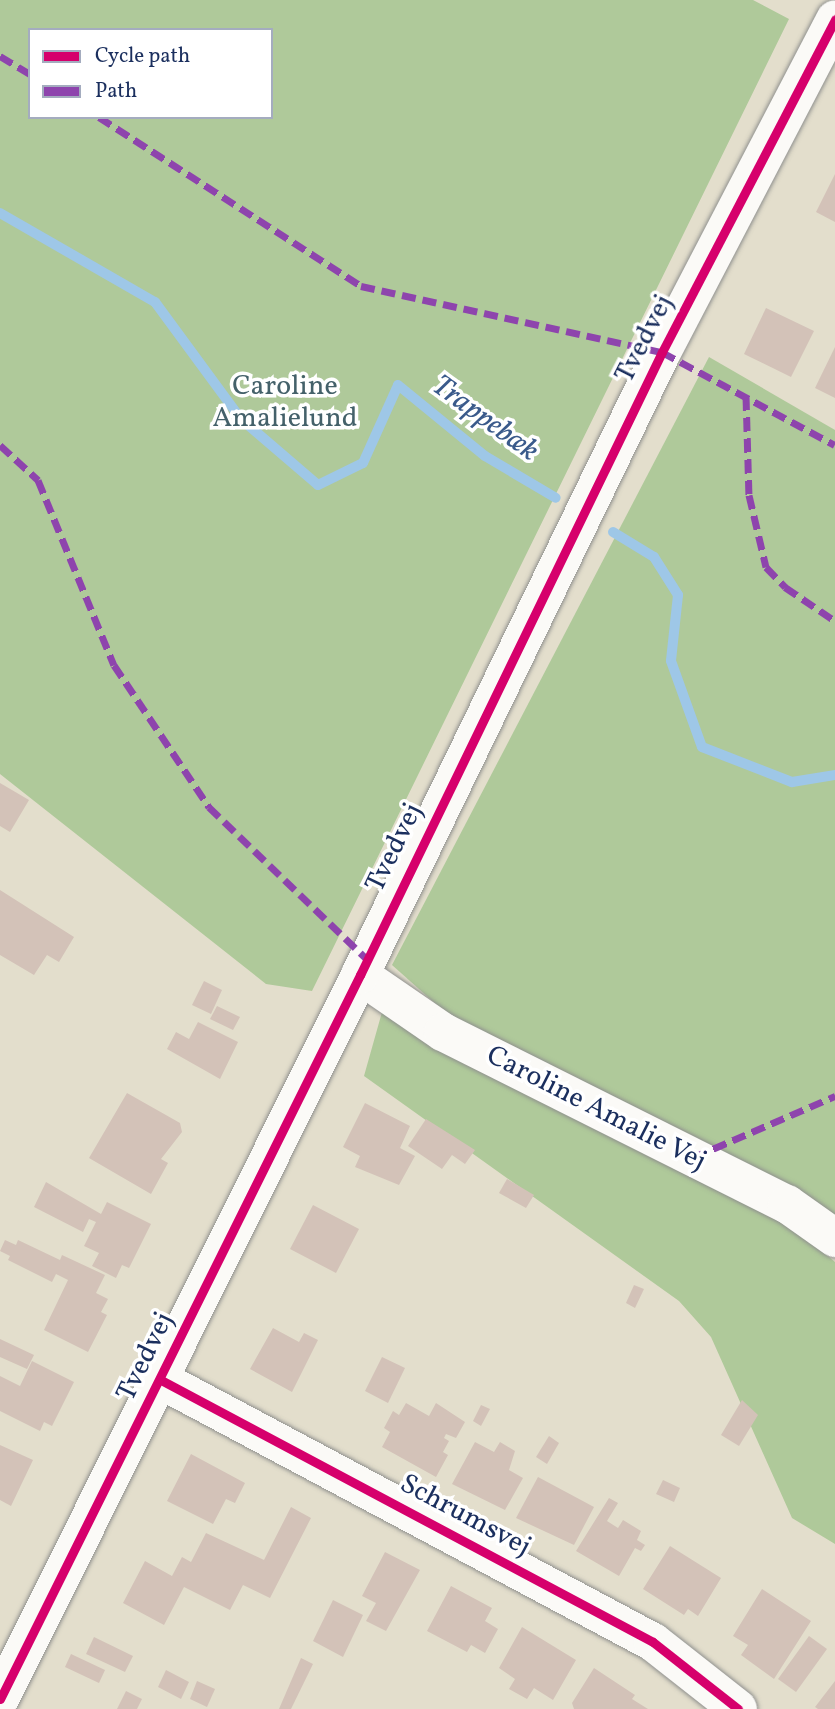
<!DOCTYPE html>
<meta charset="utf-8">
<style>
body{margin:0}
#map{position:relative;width:835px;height:1709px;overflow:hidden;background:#e3decc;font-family:Vollkorn,serif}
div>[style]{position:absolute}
.forest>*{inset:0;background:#afc99a}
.stream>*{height:10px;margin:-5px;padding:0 5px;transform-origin:5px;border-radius:5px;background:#9ec7e7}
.building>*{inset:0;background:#d3c2b8}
.roads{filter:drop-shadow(0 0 2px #8f908e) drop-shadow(0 0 2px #8f908e)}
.minor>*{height:38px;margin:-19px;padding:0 19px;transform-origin:19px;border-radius:19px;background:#fbfaf7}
.quiet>*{height:7px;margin-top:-3.5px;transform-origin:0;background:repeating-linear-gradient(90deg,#8e44ad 0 14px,transparent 0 21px)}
.cycleway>*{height:9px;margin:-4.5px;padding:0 4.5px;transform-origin:4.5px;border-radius:4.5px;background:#d6006c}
span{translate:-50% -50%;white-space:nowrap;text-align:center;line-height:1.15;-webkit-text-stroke:7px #fff;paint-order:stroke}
.street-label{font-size:28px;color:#1b2f5e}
.park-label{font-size:28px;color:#44616a}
.water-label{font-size:30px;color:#3a5a8b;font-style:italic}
.legend{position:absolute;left:28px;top:28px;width:245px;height:91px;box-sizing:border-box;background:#fff;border:2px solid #a4acbf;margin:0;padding:9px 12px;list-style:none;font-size:21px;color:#1b2f5e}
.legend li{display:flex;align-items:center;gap:14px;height:35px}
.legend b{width:35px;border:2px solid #a4acbf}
</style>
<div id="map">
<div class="forest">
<div style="clip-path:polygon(evenodd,0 0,753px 0,789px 19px,312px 991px,266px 984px,0 774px,0 0,30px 30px,271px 30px,271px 117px,30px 117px,30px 30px)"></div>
<div style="clip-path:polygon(709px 357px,835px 430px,835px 1220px,456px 1022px,392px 965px)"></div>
<div style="clip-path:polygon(384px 1005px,780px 1215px,835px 1262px,835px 1544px,792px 1518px,711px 1337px,679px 1301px,364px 1076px)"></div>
</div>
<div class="stream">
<div style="left:0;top:213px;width:179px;rotate:29.9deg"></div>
<div style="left:155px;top:302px;width:145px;rotate:53.7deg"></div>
<div style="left:241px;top:419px;width:101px;rotate:40.6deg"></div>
<div style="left:318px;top:485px;width:50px;rotate:-26.1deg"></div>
<div style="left:363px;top:463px;width:85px;rotate:-65.8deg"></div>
<div style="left:398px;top:385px;width:112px;rotate:39.2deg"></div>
<div style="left:485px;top:456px;width:82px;rotate:30.6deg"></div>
<div style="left:613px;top:532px;width:48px;rotate:31.4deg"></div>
<div style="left:654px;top:557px;width:45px;rotate:57.7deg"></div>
<div style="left:678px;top:595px;width:66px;rotate:96.1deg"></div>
<div style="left:671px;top:661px;width:91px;rotate:70.2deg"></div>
<div style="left:702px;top:747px;width:97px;rotate:21.3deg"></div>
<div style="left:792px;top:782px;width:44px;rotate:-9.2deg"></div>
</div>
<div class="building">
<div style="clip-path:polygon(835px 174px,835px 222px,816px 212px)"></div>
<div style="clip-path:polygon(766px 308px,814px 331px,791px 377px,744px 354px)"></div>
<div style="clip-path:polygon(835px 347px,835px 398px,815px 388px)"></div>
<div style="clip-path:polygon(0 783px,29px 800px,10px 832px,0 826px)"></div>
<div style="clip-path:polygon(0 890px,74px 937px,59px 962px,47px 955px,34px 975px,0 955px)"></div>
<div style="clip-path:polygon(204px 981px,222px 990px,211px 1014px,192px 1005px)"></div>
<div style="clip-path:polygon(217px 1006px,240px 1017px,233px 1030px,210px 1019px)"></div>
<div style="clip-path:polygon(198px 1022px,238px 1042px,220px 1079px,167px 1049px,176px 1032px,189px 1039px)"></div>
<div style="clip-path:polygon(127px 1093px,180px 1123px,182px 1132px,161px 1159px,168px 1163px,151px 1194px,89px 1158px)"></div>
<div style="clip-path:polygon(365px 1103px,410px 1126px,400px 1148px,415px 1156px,399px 1185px,355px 1167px,360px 1156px,343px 1147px)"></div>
<div style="clip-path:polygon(426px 1119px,475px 1150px,465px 1164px,452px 1155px,442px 1169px,408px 1146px)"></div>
<div style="clip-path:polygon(507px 1179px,534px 1195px,526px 1208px,499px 1193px)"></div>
<div style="clip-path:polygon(46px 1182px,101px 1214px,107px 1202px,151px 1224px,129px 1268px,122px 1265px,116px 1278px,92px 1266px,99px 1253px,84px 1246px,96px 1222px,89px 1219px,83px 1232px,34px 1207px)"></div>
<div style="clip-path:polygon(313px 1205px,359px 1229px,336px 1273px,290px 1249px)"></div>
<div style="clip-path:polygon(5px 1240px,16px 1245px,18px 1240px,60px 1260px,62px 1255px,105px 1275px,96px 1293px,108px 1299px,101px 1312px,107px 1315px,88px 1352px,44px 1330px,68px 1280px,56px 1274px,52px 1282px,8px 1260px,10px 1256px,0 1251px)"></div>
<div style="clip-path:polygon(634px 1285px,644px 1289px,635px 1308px,626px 1303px)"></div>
<div style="clip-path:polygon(273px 1328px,299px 1342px,304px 1333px,318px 1340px,292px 1392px,250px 1369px)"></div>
<div style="clip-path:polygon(0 1339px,34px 1355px,27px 1369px,0 1357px)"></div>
<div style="clip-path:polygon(382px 1357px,405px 1368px,388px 1403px,365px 1391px)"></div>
<div style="clip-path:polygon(32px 1361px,74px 1382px,52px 1426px,44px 1422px,40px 1431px,0 1411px,0 1376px,20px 1386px)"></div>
<div style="clip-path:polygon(742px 1400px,758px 1415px,739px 1446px,721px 1435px)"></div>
<div style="clip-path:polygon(406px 1403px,429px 1416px,436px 1403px,465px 1422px,456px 1438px,446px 1434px,444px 1438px,449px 1441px,443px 1452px,448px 1455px,436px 1477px,382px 1447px,390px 1432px,384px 1428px,393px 1411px,399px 1415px)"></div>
<div style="clip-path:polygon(481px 1405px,490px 1409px,481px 1426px,473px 1421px)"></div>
<div style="clip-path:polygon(549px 1436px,559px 1443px,547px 1464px,536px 1457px)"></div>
<div style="clip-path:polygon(475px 1442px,494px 1452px,500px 1442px,515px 1451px,509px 1470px,523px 1478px,505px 1510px,452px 1484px)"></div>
<div style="clip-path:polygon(0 1445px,33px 1460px,11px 1506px,0 1500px)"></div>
<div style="clip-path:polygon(191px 1454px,245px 1483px,235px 1503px,226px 1499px,213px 1524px,167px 1501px)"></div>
<div style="clip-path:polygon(538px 1477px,594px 1507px,574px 1545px,516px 1518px)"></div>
<div style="clip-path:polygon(663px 1480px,680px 1488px,674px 1502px,656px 1494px)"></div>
<div style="clip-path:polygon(609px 1498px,618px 1503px,607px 1521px,618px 1528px,623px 1520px,641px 1531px,637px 1540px,645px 1545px,641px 1551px,635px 1548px,619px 1576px,576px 1551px)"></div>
<div style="clip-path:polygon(291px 1507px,311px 1518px,270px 1598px,243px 1585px,230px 1610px,184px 1587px,164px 1625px,123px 1603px,145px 1561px,172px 1576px,182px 1557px,191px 1562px,206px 1533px,264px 1560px)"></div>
<div style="clip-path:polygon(670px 1546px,721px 1578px,698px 1616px,688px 1609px,684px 1615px,643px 1589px)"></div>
<div style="clip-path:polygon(385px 1552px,420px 1570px,386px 1631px,366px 1621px,376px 1603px,362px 1596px)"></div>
<div style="clip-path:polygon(451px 1586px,492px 1608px,485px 1621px,498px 1629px,485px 1653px,471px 1645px,467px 1652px,427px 1631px)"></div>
<div style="clip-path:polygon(762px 1589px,811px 1621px,774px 1679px,741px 1655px,748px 1645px,733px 1636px)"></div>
<div style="clip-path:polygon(333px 1600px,363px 1615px,343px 1657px,313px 1641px)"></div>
<div style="clip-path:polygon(522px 1627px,576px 1660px,553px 1700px,534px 1688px,527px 1699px,509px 1689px,515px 1679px,499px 1668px)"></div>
<div style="clip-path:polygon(809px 1636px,827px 1649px,796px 1692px,778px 1679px)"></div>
<div style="clip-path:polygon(94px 1637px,133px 1656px,125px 1672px,86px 1654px)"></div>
<div style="clip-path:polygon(71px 1654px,105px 1670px,99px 1683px,65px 1667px)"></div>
<div style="clip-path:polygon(301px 1658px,313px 1664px,291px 1709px,279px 1709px)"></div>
<div style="clip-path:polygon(594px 1668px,635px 1695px,632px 1699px,648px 1709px,574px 1709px,572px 1703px)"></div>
<div style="clip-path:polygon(166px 1670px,189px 1682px,181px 1699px,158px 1687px)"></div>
<div style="clip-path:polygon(197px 1681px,215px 1689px,207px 1707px,190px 1699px)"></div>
<div style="clip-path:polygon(835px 1681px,835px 1709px,818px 1709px,815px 1707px)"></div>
<div style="clip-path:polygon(126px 1691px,142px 1699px,137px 1709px,117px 1709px)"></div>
</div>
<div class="roads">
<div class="minor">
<div style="left:360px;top:975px;width:101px;rotate:34.5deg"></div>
<div style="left:443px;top:1032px;width:385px;rotate:26.6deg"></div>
<div style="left:787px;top:1204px;width:59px;rotate:35.3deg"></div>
<div style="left:161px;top:1380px;width:557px;rotate:28.04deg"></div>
<div style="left:653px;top:1642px;width:108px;rotate:38.2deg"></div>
<div style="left:0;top:1699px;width:809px;rotate:-63.56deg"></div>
<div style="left:360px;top:975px;width:692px;rotate:-64.14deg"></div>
<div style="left:662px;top:352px;width:375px;rotate:-62.5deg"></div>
</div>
</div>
<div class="quiet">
<div style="left:0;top:56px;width:35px;rotate:31deg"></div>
<div style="left:99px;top:117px;width:312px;rotate:32.8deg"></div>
<div style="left:361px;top:286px;width:308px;rotate:12.4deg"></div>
<div style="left:662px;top:352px;width:196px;rotate:28.3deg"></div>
<div style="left:746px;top:396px;width:99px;rotate:88.3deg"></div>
<div style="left:749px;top:495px;width:74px;rotate:76.7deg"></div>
<div style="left:766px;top:567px;width:28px;rotate:46deg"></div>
<div style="left:785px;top:587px;width:60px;rotate:34.2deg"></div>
<div style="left:0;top:445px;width:52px;rotate:42.6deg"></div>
<div style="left:38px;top:480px;width:200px;rotate:67.7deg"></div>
<div style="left:114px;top:665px;width:171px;rotate:56.2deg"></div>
<div style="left:209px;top:807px;width:218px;rotate:43.9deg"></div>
<div style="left:694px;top:1157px;width:154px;rotate:-23.4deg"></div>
</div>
<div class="cycleway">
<div style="left:161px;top:1380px;width:557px;rotate:28.04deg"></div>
<div style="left:653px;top:1642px;width:108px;rotate:38.2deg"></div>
<div style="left:0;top:1699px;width:809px;rotate:-63.56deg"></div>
<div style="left:360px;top:975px;width:692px;rotate:-64.14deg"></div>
<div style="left:662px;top:352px;width:375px;rotate:-62.5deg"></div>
</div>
<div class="street-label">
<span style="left:645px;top:339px;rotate:-63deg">Tvedvej</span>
<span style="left:395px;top:848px;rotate:-64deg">Tvedvej</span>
<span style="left:596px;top:1109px;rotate:27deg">Caroline Amalie Vej</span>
<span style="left:146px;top:1357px;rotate:-64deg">Tvedvej</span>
<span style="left:465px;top:1516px;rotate:28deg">Schrumsvej</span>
</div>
<div class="park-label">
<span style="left:285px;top:403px">Caroline<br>Amalielund</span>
</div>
<div class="water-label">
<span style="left:485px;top:419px;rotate:36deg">Trappebæk</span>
</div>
<ul class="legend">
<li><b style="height:9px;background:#d6006c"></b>Cycle path</li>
<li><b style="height:9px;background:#8e44ad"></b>Path</li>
</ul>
</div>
